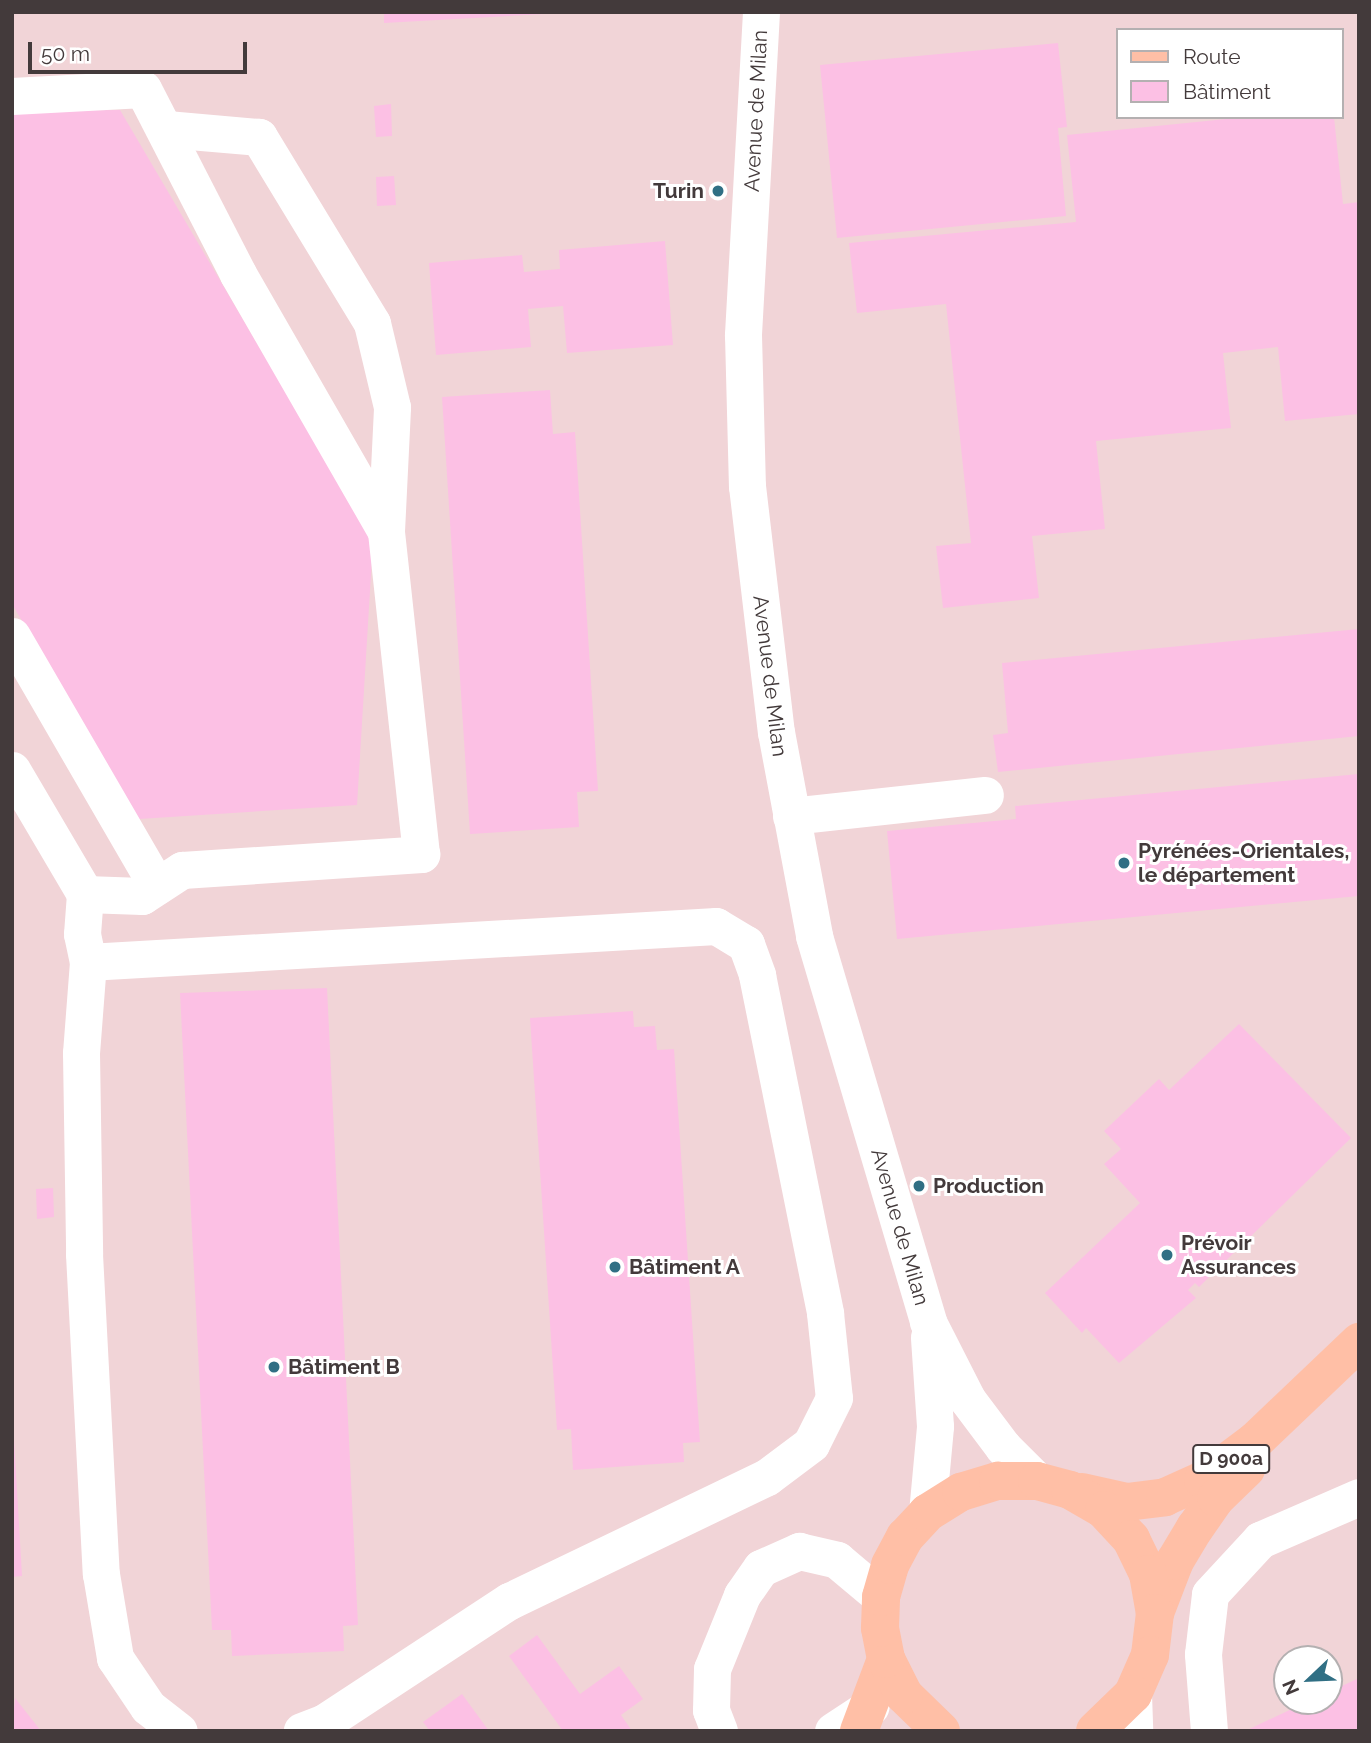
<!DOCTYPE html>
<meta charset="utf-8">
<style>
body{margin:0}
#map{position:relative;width:1371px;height:1743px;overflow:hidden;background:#f7e3e5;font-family:Raleway,sans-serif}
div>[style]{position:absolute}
.built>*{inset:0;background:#f1d4d7}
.building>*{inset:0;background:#fcc0e4}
.minor>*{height:37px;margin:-18.5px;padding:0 18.5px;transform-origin:18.5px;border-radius:18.5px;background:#fff}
.major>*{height:38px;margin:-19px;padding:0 19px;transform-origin:19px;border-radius:19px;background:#ffbfa6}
.dots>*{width:19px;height:19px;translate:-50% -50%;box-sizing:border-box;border:4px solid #fff;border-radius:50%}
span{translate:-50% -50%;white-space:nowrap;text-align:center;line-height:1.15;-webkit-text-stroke:6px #fff;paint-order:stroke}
.shield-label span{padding:2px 5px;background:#fff;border:2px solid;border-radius:5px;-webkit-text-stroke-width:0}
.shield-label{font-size:19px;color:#433a3b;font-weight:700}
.street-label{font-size:21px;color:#433a3b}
.poi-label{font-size:21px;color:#433a3b;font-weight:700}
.right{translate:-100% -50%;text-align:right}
.left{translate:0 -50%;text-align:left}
.frame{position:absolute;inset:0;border:14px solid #433a3b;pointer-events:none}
.legend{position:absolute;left:1116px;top:28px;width:228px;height:91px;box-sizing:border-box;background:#fff;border:2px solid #b4b0b1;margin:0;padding:9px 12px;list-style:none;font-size:21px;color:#433a3b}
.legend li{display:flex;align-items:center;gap:14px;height:35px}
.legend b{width:35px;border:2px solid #b4b0b1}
.north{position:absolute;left:1273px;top:1645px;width:70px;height:70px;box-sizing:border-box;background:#fff;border:2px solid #b4b0b1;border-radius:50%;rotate:247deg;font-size:19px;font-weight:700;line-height:28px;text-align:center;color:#433a3b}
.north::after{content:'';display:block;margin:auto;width:24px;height:32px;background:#306f84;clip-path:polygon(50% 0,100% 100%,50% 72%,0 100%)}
.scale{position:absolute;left:28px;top:42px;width:219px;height:32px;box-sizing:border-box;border:4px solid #433a3b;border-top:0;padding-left:9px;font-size:21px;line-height:24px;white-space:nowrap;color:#433a3b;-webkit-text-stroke:5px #fff;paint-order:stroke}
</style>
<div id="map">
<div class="built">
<div style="clip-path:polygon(evenodd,12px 12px,1359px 12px,1359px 1731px,12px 1731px,12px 12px,1117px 30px,1341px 30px,1341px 117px,1117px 117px,1117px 30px,12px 12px,1287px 1659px,1329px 1659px,1329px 1701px,1287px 1701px,1287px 1659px)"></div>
</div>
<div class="building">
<div style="clip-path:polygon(384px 12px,544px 12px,544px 14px,384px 23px)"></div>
<div style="clip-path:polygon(1058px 43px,1067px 127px,1058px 128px,1066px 216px,837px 238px,820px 65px)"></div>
<div style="clip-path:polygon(391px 104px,392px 136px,376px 137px,374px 106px)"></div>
<div style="clip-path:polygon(120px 110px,373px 541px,357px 805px,139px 819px,12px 604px,12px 111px)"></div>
<div style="clip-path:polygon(1246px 117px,1334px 117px,1343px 204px,1359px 202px,1359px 414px,1285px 421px,1278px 347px,1223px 353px,1231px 428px,1096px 441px,1105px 529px,1032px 536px,1039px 598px,943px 608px,936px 546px,971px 543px,946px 304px,857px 313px,849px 243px,1076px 222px,1067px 135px)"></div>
<div style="clip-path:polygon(394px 176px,396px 205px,377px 206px,376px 177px)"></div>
<div style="clip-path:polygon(665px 241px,673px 345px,567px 353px,563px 306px,528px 309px,531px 347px,436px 355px,429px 263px,522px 255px,524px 272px,560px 269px,559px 250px)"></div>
<div style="clip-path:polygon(550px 390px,553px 434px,575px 432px,598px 791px,577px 792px,579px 827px,470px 834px,442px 397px)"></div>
<div style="clip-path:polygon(1359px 629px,1359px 736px,998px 772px,993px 735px,1008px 733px,1002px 663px)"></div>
<div style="clip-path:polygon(1359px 774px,1359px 896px,897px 939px,887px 831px,1016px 819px,1015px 806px)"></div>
<div style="clip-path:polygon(327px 988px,358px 1625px,343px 1626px,344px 1651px,232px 1656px,231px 1630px,212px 1630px,180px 993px)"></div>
<div style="clip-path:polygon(633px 1011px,634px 1027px,655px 1026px,657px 1050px,674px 1049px,700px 1442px,683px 1443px,684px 1462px,573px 1470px,571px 1429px,557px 1430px,530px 1018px)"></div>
<div style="clip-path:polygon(1239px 1024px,1351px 1138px,1199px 1287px,1195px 1283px,1188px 1290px,1196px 1298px,1119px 1363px,1086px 1328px,1082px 1333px,1045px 1293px,1140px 1203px,1104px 1164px,1121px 1149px,1104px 1131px,1159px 1079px,1169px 1090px)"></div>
<div style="clip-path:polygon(53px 1188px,54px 1217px,37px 1219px,36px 1189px)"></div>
<div style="clip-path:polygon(12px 1405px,22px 1576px,12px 1577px)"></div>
<div style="clip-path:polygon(537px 1635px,580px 1694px,619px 1666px,643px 1699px,621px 1715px,632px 1731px,563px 1731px,509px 1656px)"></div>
<div style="clip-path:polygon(1359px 1678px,1359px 1731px,1245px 1731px,1309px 1701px,1329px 1701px,1329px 1692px)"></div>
<div style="clip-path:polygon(462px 1694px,489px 1731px,430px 1731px,423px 1722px)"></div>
<div style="clip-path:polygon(15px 1698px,41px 1731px,12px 1731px)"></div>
</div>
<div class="minor">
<div style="left:761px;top:12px;width:324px;rotate:93.2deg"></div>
<div style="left:743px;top:335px;width:151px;rotate:88.5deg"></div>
<div style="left:747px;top:486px;width:248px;rotate:83.3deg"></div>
<div style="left:776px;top:732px;width:208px;rotate:79.4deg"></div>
<div style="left:814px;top:936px;width:402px;rotate:73.5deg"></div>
<div style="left:928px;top:1322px;width:86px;rotate:63.1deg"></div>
<div style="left:967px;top:1399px;width:60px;rotate:53.1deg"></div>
<div style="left:1003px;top:1447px;width:48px;rotate:45deg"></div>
<div style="left:12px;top:96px;width:131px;rotate:-3.1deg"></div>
<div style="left:143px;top:89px;width:208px;rotate:62.8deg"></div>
<div style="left:238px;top:274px;width:297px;rotate:60.1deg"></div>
<div style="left:386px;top:531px;width:124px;rotate:-87.2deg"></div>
<div style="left:392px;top:407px;width:86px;rotate:-103.4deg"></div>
<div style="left:372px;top:323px;width:218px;rotate:-121.3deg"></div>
<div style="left:259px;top:137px;width:93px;rotate:-175.1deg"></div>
<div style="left:12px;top:636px;width:289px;rotate:59.9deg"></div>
<div style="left:12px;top:770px;width:144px;rotate:59.5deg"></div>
<div style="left:85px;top:894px;width:40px;rotate:94.3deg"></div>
<div style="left:82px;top:934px;width:29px;rotate:78deg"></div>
<div style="left:88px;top:962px;width:91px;rotate:94.4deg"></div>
<div style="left:81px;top:1053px;width:201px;rotate:89.1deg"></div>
<div style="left:84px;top:1254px;width:320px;rotate:87deg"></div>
<div style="left:101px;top:1574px;width:85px;rotate:80.5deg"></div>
<div style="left:115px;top:1658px;width:59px;rotate:56deg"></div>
<div style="left:148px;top:1707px;width:39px;rotate:38deg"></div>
<div style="left:791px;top:816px;width:195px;rotate:-6.2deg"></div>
<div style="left:85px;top:894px;width:57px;rotate:2deg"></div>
<div style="left:142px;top:896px;width:48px;rotate:-33deg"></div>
<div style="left:182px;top:870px;width:240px;rotate:-3.8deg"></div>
<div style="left:421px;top:854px;width:325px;rotate:-96.2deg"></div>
<div style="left:88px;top:962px;width:629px;rotate:-3.28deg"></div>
<div style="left:716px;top:926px;width:35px;rotate:31deg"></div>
<div style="left:746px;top:944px;width:33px;rotate:70deg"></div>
<div style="left:757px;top:975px;width:345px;rotate:78.6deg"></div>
<div style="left:825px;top:1313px;width:85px;rotate:84deg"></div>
<div style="left:834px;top:1398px;width:51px;rotate:116.6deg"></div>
<div style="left:811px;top:1444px;width:55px;rotate:143.1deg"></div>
<div style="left:767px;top:1477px;width:286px;rotate:154.3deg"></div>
<div style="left:509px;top:1601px;width:220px;rotate:146.7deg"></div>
<div style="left:325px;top:1722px;width:25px;rotate:159deg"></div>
<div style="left:927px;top:1513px;width:87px;rotate:-84.7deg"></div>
<div style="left:935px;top:1426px;width:89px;rotate:-93.9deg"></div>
<div style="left:1133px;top:1694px;width:37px;rotate:88deg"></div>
<div style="left:719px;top:1731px;width:22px;rotate:-111deg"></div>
<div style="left:711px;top:1710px;width:41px;rotate:-88.6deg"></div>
<div style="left:712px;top:1669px;width:80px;rotate:-67.9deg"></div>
<div style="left:742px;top:1595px;width:33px;rotate:-55deg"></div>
<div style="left:761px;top:1568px;width:42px;rotate:-24.1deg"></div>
<div style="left:799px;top:1551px;width:39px;rotate:13deg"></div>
<div style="left:837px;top:1560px;width:57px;rotate:40.1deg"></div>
<div style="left:833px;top:1731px;width:45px;rotate:-33.3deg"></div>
<div style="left:1209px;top:1731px;width:77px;rotate:-94.5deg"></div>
<div style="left:1203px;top:1654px;width:60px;rotate:-83.3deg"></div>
<div style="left:1210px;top:1594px;width:74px;rotate:-47.2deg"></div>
<div style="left:1260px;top:1540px;width:108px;rotate:-23.5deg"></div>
</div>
<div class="major">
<div style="left:1082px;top:1492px;width:46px;rotate:12.5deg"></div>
<div style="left:1127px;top:1502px;width:38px;rotate:-7deg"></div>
<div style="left:1165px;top:1497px;width:42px;rotate:-24.1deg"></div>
<div style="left:1203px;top:1480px;width:65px;rotate:-36.9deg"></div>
<div style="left:1255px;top:1441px;width:144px;rotate:-43.6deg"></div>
<div style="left:1155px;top:1613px;width:56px;rotate:-69deg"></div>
<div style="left:1175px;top:1561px;width:39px;rotate:-59deg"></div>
<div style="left:1195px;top:1528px;width:37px;rotate:-55deg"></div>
<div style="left:1216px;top:1498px;width:42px;rotate:-44deg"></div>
<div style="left:859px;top:1731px;width:77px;rotate:-69.4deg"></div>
<div style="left:941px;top:1731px;width:52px;rotate:-135.8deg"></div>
<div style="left:904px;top:1695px;width:40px;rotate:-116.6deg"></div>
<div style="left:886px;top:1659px;width:32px;rotate:-101deg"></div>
<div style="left:880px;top:1628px;width:31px;rotate:-88deg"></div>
<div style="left:881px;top:1597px;width:33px;rotate:-74deg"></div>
<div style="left:890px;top:1565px;width:32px;rotate:-62deg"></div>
<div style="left:905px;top:1537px;width:33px;rotate:-47deg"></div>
<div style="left:927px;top:1513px;width:40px;rotate:-32deg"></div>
<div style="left:961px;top:1492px;width:39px;rotate:-17deg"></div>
<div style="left:998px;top:1481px;width:39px"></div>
<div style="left:1037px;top:1481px;width:34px;rotate:15deg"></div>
<div style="left:1070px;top:1490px;width:39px;rotate:30deg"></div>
<div style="left:1104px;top:1510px;width:40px;rotate:47deg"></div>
<div style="left:1131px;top:1539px;width:39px;rotate:64deg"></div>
<div style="left:1148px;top:1574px;width:40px;rotate:80deg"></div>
<div style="left:1155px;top:1613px;width:42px;rotate:96.8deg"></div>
<div style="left:1150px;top:1655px;width:43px;rotate:113.6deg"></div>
<div style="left:1133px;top:1694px;width:53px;rotate:135.8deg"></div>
</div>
<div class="dots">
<div style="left:718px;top:191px;background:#306f84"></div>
<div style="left:1124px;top:863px;background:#306f84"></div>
<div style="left:919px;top:1186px;background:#306f84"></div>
<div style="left:1167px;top:1255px;background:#306f84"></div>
<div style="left:615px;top:1267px;background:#306f84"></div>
<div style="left:274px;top:1367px;background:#306f84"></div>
</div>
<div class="shield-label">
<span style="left:1231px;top:1459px">D 900a</span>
</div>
<div class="street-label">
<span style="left:756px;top:111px;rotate:-87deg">Avenue de Milan</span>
<span style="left:770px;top:676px;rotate:83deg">Avenue de Milan</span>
<span style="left:900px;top:1227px;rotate:74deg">Avenue de Milan</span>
</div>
<div class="poi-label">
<span class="right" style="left:704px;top:191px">Turin</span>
<span class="left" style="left:1138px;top:863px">Pyrénées-Orientales,<br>le département</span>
<span class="left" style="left:933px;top:1186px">Production</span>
<span class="left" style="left:1181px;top:1255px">Prévoir<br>Assurances</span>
<span class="left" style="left:629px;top:1267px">Bâtiment A</span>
<span class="left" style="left:288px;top:1367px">Bâtiment B</span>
</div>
<div class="frame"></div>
<ul class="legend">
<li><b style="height:9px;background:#ffbfa6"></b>Route</li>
<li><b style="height:19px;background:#fcc0e4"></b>Bâtiment</li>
</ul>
<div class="north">N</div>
<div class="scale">50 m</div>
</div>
